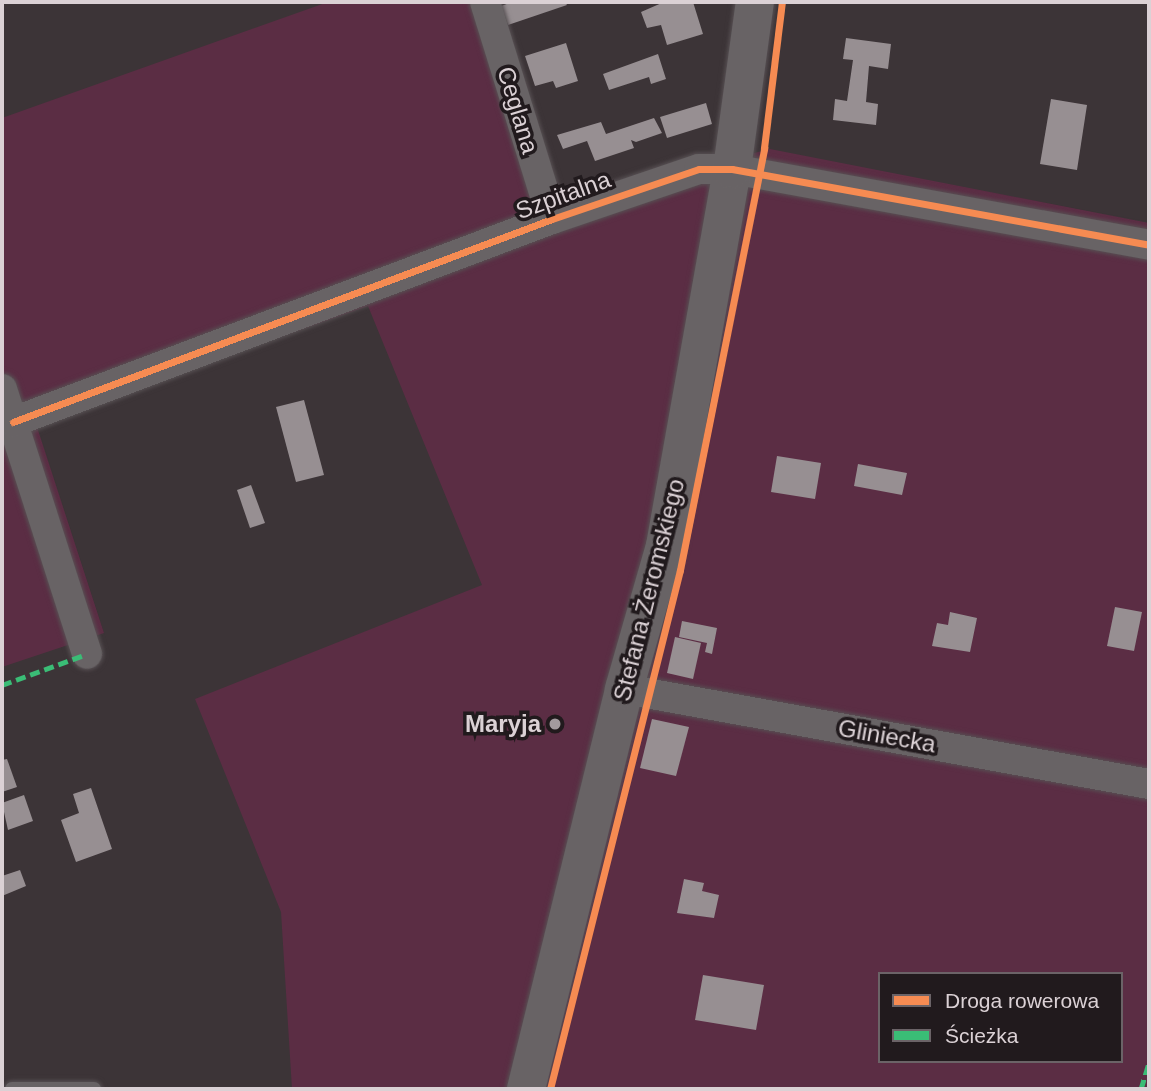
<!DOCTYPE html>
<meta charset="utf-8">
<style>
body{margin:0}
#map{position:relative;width:1151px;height:1091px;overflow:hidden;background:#3c3437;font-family:Helvetica,sans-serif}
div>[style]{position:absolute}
.green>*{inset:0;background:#5b2d44}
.building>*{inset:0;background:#978f92}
.roads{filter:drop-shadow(0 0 2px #575053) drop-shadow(0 0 2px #575053)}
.lane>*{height:14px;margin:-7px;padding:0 7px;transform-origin:7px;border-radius:7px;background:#686365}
.street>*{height:30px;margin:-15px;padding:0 15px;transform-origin:15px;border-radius:15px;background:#686365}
.secondary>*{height:38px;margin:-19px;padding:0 19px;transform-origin:19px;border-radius:19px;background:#686365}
.quiet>*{height:5px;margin-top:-2.5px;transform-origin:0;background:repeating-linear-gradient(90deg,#3abd76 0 10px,transparent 0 15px)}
.cycleway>*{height:7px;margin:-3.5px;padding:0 3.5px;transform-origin:3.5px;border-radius:3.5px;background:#f68b52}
.dots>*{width:19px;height:19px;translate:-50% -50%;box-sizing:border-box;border:4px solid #211a1d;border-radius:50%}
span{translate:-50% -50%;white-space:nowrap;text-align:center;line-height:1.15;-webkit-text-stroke:7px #211a1d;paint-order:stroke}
.street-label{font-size:24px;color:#dbd1d5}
.poi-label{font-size:24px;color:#dbd1d5;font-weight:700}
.right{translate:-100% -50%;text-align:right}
.frame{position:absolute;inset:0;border:4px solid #dbd1d5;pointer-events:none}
.legend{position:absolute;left:878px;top:972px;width:245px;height:91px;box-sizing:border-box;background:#211a1d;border:2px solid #6b6367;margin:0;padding:9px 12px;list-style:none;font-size:21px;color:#dbd1d5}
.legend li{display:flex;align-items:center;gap:14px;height:35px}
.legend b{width:35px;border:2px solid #6b6367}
</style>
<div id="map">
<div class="green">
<div style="clip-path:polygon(evenodd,328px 2px,476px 2px,540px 207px,770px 149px,1149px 223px,1149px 1089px,292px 1089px,281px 912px,195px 699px,482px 585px,368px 306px,36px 424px,104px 633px,2px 667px,2px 118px,328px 2px,880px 974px,1121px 974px,1121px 1061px,880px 1061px,880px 974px)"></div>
</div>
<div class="building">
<div style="clip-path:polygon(512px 2px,565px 2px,567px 5px,508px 25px,501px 6px)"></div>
<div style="clip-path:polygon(664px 2px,693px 2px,703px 34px,667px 45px,661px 25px,647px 28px,641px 12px)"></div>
<div style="clip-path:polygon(846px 38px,891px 44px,888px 69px,869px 66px,866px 102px,878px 104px,876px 125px,833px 120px,835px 99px,847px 101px,853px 60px,843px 59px)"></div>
<div style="clip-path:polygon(566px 43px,578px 81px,556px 88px,553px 81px,535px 86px,525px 56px)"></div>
<div style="clip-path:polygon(658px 54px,666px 79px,651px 84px,649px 77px,609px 90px,603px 74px)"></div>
<div style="clip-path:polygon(1051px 99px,1087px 105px,1077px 170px,1040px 164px)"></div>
<div style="clip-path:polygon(706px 103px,712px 124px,667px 138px,660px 117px)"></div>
<div style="clip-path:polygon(654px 118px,662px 133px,636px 142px,631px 140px,634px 148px,595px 161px,587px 141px,563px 149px,557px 135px,601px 122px,606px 134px)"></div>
<div style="clip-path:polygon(304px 400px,324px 475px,296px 482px,276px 407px)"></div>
<div style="clip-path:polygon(777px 456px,821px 463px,815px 499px,771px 492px)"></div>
<div style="clip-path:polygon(858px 464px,907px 473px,902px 495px,854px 486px)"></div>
<div style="clip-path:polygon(251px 485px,265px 523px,250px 528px,237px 490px)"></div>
<div style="clip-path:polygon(1115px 607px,1142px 612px,1134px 651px,1107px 646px)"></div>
<div style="clip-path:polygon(950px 612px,977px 618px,970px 652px,932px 646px,937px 623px,948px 625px)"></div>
<div style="clip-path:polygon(682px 621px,717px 628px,712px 654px,705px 652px,707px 643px,679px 637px)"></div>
<div style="clip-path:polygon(675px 637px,701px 643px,693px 679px,667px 673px)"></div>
<div style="clip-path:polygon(652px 719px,689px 727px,676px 776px,640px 768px)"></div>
<div style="clip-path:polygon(7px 759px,17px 787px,2px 792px,2px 760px)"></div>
<div style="clip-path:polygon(91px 788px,112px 849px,76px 862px,61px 820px,79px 813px,73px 794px)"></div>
<div style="clip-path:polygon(24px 795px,33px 821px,8px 830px,2px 803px)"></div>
<div style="clip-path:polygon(20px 870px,26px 886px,2px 896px,2px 876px)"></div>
<div style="clip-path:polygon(684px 879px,704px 883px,702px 891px,719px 895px,714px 918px,677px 913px)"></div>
<div style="clip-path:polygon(703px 975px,764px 985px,756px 1030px,695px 1020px)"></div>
</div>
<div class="roads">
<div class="lane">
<div style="left:12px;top:1089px;width:82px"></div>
</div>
<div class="street">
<div style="left:485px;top:2px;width:227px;rotate:72.8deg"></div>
<div style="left:2px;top:389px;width:278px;rotate:72.2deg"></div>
<div style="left:13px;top:422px;width:576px;rotate:-20.64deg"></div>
<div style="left:552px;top:219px;width:155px;rotate:-18.8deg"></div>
<div style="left:699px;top:169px;width:33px"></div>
<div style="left:732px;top:169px;width:424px;rotate:10.3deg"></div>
<div style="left:624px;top:689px;width:534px;rotate:10.26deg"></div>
</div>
<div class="secondary">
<div style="left:526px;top:1089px;width:412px;rotate:-76.2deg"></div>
<div style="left:624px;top:689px;width:149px;rotate:-74deg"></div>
<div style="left:665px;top:546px;width:383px;rotate:-79.9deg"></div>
<div style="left:732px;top:169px;width:169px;rotate:-82.2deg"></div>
</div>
</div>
<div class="quiet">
<div style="left:2px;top:685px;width:90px;rotate:-20deg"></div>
<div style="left:1141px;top:1089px;width:28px;rotate:-73deg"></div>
</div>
<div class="cycleway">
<div style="left:13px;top:422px;width:576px;rotate:-20.64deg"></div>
<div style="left:552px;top:219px;width:155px;rotate:-18.8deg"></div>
<div style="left:699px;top:169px;width:33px"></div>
<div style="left:732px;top:169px;width:424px;rotate:10.3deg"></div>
<div style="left:550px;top:1089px;width:535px;rotate:-75.94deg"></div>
<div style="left:680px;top:570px;width:430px;rotate:-78.7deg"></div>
<div style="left:764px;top:148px;width:147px;rotate:-83deg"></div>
</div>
<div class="dots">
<div style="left:555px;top:724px;background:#a39a9e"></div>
</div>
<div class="street-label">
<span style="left:518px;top:110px;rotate:73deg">Ceglana</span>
<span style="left:563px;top:195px;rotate:-20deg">Szpitalna</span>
<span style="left:649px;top:590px;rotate:-76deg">Stefana Żeromskiego</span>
<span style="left:887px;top:736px;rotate:10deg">Gliniecka</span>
</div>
<div class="poi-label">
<span class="right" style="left:541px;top:724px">Maryja</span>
</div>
<div class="frame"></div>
<ul class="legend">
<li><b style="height:9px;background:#f68b52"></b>Droga rowerowa</li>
<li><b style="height:9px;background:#3abd76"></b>Ścieżka</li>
</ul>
</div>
